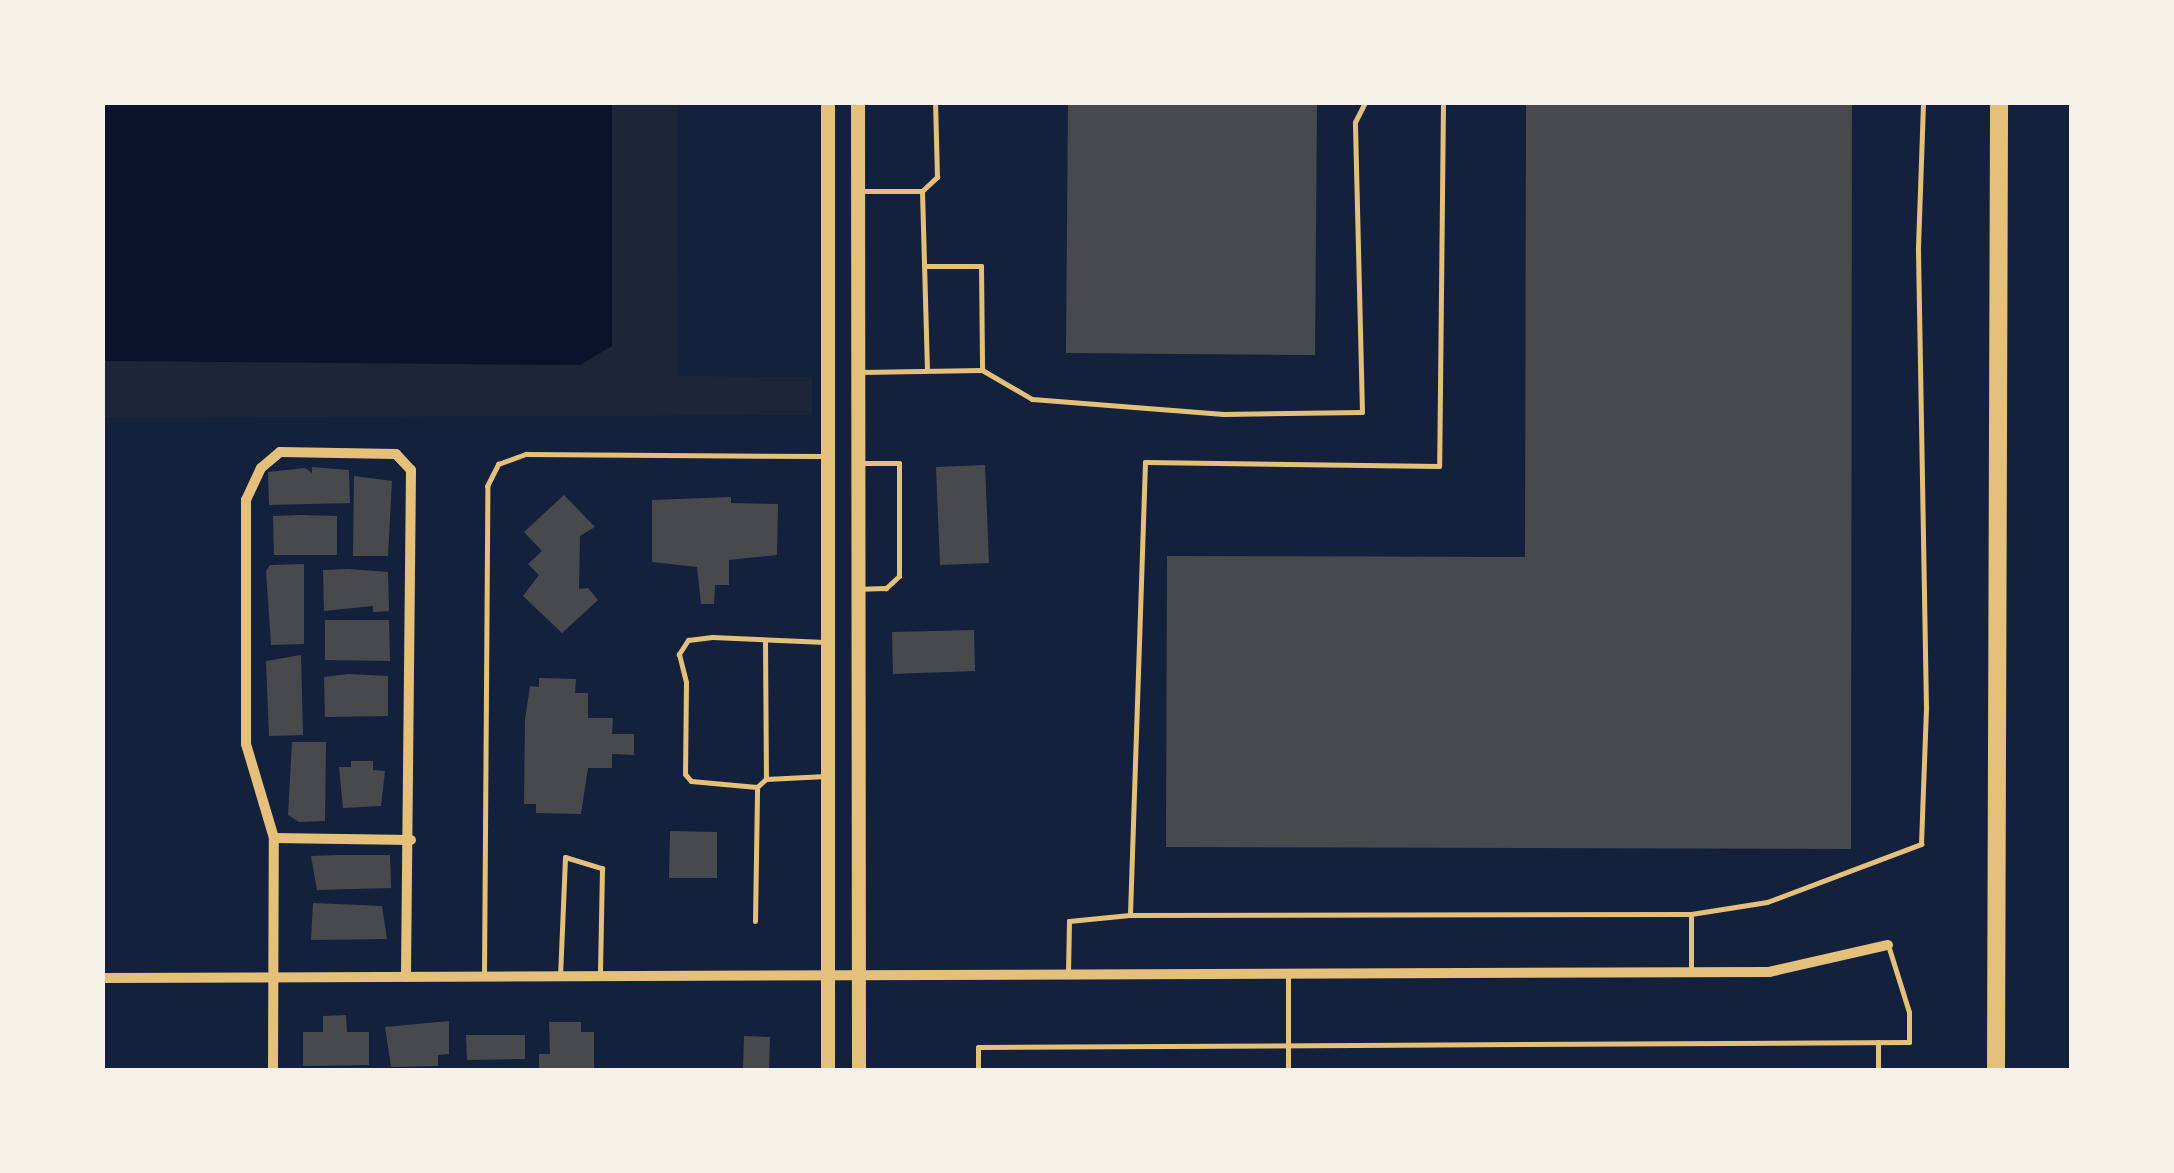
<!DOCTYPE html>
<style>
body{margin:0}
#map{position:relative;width:2174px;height:1173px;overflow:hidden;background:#14213d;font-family:Rubik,sans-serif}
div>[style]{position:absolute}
.green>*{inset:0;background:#1d2539}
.water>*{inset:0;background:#0b132b}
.building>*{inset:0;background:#48494c}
.service>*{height:5px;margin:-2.5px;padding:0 2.5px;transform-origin:2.5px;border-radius:2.5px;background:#e5c07b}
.minor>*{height:10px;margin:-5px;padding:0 5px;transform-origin:5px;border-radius:5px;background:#e5c07b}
.secondary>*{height:14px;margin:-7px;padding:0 7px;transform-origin:7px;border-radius:7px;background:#e5c07b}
.motorway>*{height:18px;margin:-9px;padding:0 9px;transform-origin:9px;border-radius:9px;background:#e5c07b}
span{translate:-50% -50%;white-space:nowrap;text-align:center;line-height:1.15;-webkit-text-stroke:8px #f6f1e7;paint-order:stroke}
.frame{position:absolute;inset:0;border:105px solid #f6f1e7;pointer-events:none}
</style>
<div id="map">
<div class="green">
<div style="clip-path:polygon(102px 103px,677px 103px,678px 376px,812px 377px,812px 415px,103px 418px)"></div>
</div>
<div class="water">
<div style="clip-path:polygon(103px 102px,612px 103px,612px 346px,580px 365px,103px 361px)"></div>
</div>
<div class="building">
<div style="clip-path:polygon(1068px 102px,1317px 102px,1315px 355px,1066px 353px)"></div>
<div style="clip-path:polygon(1526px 102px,1852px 102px,1851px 849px,1166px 847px,1167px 556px,1525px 557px)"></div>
<div style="clip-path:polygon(985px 465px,989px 563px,940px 565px,936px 467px)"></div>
<div style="clip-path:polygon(312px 467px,349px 470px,350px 503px,269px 505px,268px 472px,305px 468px,312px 473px)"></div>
<div style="clip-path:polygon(354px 476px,392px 481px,388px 556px,353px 556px)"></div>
<div style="clip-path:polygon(564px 495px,595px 527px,580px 536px,579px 589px,588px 588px,598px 600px,562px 633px,523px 596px,539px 575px,528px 564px,542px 551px,524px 532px)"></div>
<div style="clip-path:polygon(731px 497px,731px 503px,778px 504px,777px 555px,729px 560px,729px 585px,715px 585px,714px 604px,701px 604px,697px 567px,652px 562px,652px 500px)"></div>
<div style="clip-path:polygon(301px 515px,337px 516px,337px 555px,274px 555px,273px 516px)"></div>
<div style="clip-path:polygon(304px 564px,304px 644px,271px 645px,266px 571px,270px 565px)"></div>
<div style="clip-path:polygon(349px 569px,388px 572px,389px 611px,373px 612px,373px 606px,324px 611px,323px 570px)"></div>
<div style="clip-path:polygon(325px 620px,389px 620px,390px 661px,325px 660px)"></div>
<div style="clip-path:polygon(974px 630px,975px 671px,893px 674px,892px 632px)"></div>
<div style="clip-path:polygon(301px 655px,303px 735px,269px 736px,266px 661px)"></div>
<div style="clip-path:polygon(348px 674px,388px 676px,388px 716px,325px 717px,324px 677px)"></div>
<div style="clip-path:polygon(539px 678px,576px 679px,575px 693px,588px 693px,588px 718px,613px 718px,612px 734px,634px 734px,634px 755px,612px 754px,612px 768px,588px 768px,581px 814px,536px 813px,536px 804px,524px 804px,525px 720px,530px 686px,539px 687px)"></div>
<div style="clip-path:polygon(292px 742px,326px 742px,325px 821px,299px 822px,288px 815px)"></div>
<div style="clip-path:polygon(351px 761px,373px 761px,373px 770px,385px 771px,381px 806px,343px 808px,339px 767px,351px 767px)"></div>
<div style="clip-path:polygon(670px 831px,717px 832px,717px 878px,669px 878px)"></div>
<div style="clip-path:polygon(337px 855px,390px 855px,391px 888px,317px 890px,311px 856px)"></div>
<div style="clip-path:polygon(313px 903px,382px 906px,387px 939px,311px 940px)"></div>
<div style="clip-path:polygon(346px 1015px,347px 1032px,369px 1032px,369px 1065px,303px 1066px,303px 1032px,323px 1032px,323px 1016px)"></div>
<div style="clip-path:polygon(449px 1021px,449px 1054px,438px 1055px,438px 1066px,391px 1067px,385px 1027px)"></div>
<div style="clip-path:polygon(549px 1022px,581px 1022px,581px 1032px,594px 1032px,594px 1070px,539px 1070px,539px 1054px,550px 1054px)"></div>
<div style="clip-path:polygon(466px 1035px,525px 1035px,525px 1059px,467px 1060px)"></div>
<div style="clip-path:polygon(744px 1036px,770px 1037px,769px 1070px,743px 1070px)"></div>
</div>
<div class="service">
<div style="left:1443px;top:102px;width:364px;rotate:90.6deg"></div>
<div style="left:1439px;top:466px;width:294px;rotate:-179.2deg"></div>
<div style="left:1145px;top:462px;width:453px;rotate:91.9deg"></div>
<div style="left:1130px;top:915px;width:561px;rotate:-0.1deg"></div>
<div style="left:860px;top:191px;width:62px"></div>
<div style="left:924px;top:266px;width:57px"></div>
<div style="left:981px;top:266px;width:104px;rotate:89.4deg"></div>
<div style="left:927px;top:370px;width:179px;rotate:-91.6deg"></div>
<div style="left:922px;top:191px;width:21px;rotate:-43deg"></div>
<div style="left:937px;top:177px;width:75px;rotate:-91.5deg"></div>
<div style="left:861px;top:372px;width:121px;rotate:-0.9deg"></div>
<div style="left:982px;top:370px;width:58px;rotate:30.1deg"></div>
<div style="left:1032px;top:399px;width:192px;rotate:4.5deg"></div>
<div style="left:1223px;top:414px;width:139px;rotate:-0.8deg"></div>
<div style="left:1362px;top:412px;width:290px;rotate:-91.4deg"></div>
<div style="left:1355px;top:122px;width:22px;rotate:-63deg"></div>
<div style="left:860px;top:463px;width:39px"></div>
<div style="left:899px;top:463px;width:113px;rotate:90deg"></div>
<div style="left:899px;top:576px;width:18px;rotate:137deg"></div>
<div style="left:886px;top:588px;width:25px;rotate:178deg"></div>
<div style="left:765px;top:640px;width:139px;rotate:89.6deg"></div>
<div style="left:825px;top:642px;width:113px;rotate:-177.5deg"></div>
<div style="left:712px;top:637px;width:24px;rotate:173deg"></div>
<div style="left:688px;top:640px;width:17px;rotate:123deg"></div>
<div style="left:679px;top:654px;width:29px;rotate:76deg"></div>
<div style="left:686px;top:682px;width:92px;rotate:90.6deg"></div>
<div style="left:685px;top:774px;width:9px;rotate:49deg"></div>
<div style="left:691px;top:781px;width:66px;rotate:5.2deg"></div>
<div style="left:757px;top:787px;width:12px;rotate:-42deg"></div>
<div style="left:766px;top:779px;width:60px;rotate:-2.9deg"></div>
<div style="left:755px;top:921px;width:134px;rotate:-89.1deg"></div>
<div style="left:1691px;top:970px;width:56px;rotate:-90deg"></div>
<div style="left:1691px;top:914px;width:77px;rotate:-9deg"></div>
<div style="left:1767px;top:902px;width:165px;rotate:-20.6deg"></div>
<div style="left:1921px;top:844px;width:135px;rotate:-87.9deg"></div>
<div style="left:1926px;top:709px;width:462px;rotate:-91deg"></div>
<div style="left:1918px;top:247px;width:145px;rotate:-88deg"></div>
<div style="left:1068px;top:973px;width:52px;rotate:-88.9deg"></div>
<div style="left:1069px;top:921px;width:61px;rotate:-5.6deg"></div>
<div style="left:484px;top:976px;width:490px;rotate:-89.6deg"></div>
<div style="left:487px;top:486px;width:25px;rotate:-63deg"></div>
<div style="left:498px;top:464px;width:30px;rotate:-20deg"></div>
<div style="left:526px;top:454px;width:299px;rotate:0.4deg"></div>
<div style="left:1288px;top:976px;width:94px;rotate:90deg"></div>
<div style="left:560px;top:977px;width:120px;rotate:-87.6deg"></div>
<div style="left:565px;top:857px;width:39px;rotate:17deg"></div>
<div style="left:602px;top:868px;width:106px;rotate:91.1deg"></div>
<div style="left:1878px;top:1042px;width:28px;rotate:90deg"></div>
<div style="left:978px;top:1070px;width:23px;rotate:-90deg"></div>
<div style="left:978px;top:1047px;width:931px;rotate:-0.31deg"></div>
<div style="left:1909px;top:1042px;width:30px;rotate:-90deg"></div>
<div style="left:1909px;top:1012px;width:67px;rotate:-107.4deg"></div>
</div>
<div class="minor">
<div style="left:274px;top:838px;width:137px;rotate:0.8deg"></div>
<div style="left:102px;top:978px;width:1667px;rotate:-0.21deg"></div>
<div style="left:1769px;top:972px;width:122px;rotate:-12.8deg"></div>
<div style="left:273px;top:1070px;width:232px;rotate:-89.8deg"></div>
<div style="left:274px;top:838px;width:98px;rotate:-106.6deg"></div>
<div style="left:246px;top:744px;width:244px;rotate:-90deg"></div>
<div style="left:246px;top:500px;width:35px;rotate:-65deg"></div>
<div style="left:261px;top:468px;width:25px;rotate:-40deg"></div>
<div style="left:280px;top:452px;width:116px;rotate:1deg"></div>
<div style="left:396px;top:454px;width:22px;rotate:47deg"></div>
<div style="left:411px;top:470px;width:507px;rotate:90.57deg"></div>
</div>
<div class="secondary">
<div style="left:858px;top:102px;width:968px;rotate:89.94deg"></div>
<div style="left:828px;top:1070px;width:968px;rotate:-90deg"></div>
</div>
<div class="motorway">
<div style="left:1996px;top:1070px;width:968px;rotate:-89.82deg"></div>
</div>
<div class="frame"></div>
</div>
